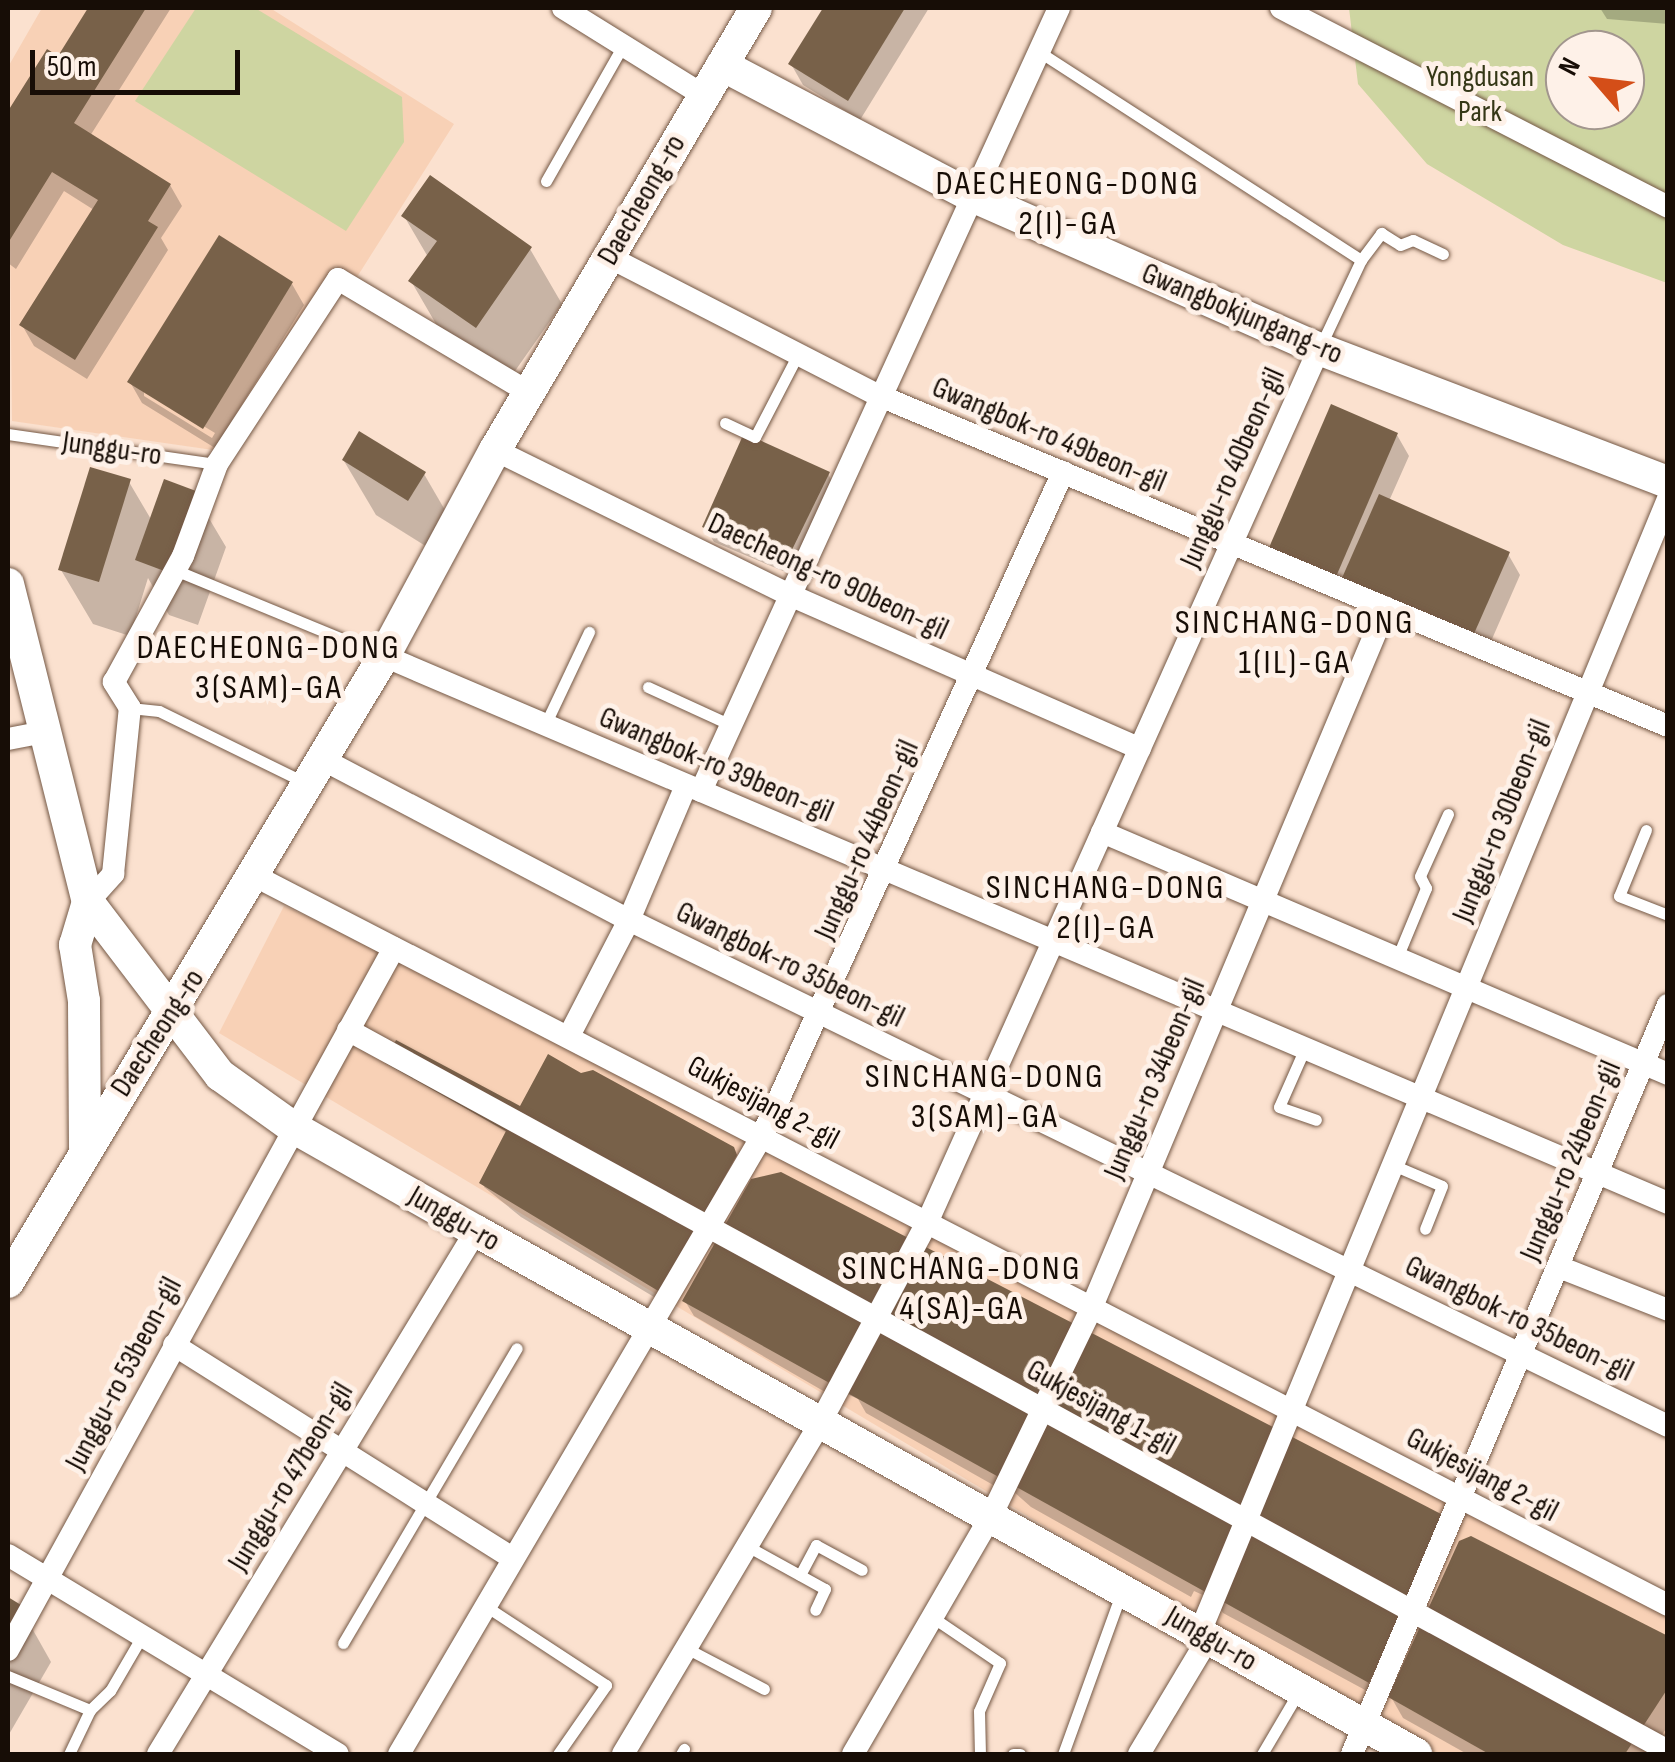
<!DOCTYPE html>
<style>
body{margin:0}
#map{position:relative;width:1675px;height:1762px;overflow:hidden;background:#fbe1cf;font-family:"Sofia Sans Condensed",sans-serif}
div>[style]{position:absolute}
.built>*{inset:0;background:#f8d1b6}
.green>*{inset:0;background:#ced5a1}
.shadow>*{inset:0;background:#0003}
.building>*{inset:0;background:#786149}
.roads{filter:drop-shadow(0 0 2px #745845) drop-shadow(0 0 2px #745845)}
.lane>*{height:11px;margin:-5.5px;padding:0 5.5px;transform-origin:5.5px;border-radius:5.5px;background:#fff}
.street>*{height:22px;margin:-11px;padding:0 11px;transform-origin:11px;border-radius:11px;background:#fff}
.secondary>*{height:32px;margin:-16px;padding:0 16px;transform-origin:16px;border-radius:16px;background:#fff}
span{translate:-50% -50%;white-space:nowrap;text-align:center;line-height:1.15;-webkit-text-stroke:10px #fef1e8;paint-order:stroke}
.park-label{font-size:30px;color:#343716}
.street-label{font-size:30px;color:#170d06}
.quarter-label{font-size:35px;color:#170d06;letter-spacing:2.5px}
.frame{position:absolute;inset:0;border:10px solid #170d06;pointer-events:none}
.north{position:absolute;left:1545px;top:30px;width:100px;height:100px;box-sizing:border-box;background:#fef1e8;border:2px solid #a2968e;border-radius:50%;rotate:298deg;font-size:28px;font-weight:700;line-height:40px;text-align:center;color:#170d06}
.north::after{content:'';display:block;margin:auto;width:35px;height:45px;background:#d44e18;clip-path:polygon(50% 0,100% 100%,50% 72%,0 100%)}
.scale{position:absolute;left:30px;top:50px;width:210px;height:45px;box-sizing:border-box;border:5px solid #170d06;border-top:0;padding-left:12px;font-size:30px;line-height:35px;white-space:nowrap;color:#170d06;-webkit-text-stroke:8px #fef1e8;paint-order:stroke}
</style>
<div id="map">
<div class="built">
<div style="clip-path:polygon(42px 8px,270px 8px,454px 124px,357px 277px,336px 266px,213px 450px,12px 421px,8px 67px)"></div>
<div style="clip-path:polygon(284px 906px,570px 1034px,1667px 1606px,1667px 1754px,1426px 1754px,219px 1033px)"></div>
</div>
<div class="green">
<div style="clip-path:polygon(196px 8px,255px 8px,402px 97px,404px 142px,346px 231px,135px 101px)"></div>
<div style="clip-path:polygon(evenodd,1349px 8px,1667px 8px,1667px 283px,1563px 245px,1427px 164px,1358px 84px,1349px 8px,1565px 50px,1625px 50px,1625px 110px,1565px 110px,1565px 50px)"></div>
</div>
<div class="shadow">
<div style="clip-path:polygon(91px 8px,171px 8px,90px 136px,170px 185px,182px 206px,161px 238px,168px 250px,87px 379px,34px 346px,22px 325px,94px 210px,64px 191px,16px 269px,8px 263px,8px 116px,47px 52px,59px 59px)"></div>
<div style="clip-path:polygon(826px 8px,929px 8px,860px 120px,803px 85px,791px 64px)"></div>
<div style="clip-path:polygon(1600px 8px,1668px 8px,1668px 24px,1607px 19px)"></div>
<div style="clip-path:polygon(404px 216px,530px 249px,562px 304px,508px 381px,443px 336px,411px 281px,428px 257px)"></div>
<div style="clip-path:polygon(evenodd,292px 284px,304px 305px,215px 448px,142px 403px,130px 382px,292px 284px,144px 390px,215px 433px,212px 438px,144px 396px,144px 390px)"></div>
<div style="clip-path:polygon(1397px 435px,1409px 456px,1389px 501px,1508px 554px,1520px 575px,1485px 655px,1282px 570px)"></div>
<div style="clip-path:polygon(344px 461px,424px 474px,456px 529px,440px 555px,376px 515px)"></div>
<div style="clip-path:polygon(828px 474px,837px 490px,795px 576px,714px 542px,705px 527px)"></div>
<div style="clip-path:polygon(129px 482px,152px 521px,194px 493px,226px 547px,198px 625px,169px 615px,148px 578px,130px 636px,93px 624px,61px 570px)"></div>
<div style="clip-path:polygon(388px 1063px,521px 1109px,580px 1076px,733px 1148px,742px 1165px,669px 1306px,521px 1217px,484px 1187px,508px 1133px)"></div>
<div style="clip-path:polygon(685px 1301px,1439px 1516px,1378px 1697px,1223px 1613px,1216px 1601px,1194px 1591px,1191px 1597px,1031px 1507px,1005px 1484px,1002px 1490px,866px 1413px,858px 1399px,836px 1389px,832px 1396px,694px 1316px)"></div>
<div style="clip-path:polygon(8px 1600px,20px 1607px,51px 1662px,8px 1736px)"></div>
<div style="clip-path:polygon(1668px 1639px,1668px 1726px,1649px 1754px,1467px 1754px,1403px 1718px,1391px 1697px)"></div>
</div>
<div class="building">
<div style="clip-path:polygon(88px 8px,146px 8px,74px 123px,171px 184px,148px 221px,158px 227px,75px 360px,19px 325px,98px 200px,52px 172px,8px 243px,8px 111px,47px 49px,58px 56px)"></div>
<div style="clip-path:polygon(823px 8px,905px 8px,848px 101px,788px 64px)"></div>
<div style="clip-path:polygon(430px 175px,532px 247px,476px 328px,408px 281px,437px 241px,401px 216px)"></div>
<div style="clip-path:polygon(219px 235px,293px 282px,203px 429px,127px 382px)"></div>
<div style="clip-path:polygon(1331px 404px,1398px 433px,1335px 579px,1268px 550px)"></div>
<div style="clip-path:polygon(359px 431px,426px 472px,408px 501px,342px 460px)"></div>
<div style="clip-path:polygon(744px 433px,830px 472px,786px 562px,702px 527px)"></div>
<div style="clip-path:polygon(90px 467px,131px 479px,99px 582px,58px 570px)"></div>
<div style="clip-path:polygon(164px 479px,196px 491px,167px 572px,135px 560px)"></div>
<div style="clip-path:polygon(1379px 494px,1510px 552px,1473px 636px,1342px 578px)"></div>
<div style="clip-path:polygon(396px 1040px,520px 1106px,548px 1054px,581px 1073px,593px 1070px,734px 1147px,737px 1155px,660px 1292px,479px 1183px,506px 1131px,385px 1063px)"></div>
<div style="clip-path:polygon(781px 1172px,1441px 1514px,1445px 1527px,1369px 1683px,682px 1301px,751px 1179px)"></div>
<div style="clip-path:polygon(1471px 1536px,1668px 1636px,1668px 1688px,1625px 1754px,1489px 1754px,1388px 1697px,1459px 1541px)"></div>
<div style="clip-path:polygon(8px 1597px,21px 1605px,8px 1628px)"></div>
</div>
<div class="roads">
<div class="lane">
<div style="left:1038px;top:51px;width:385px;rotate:32.9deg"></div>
<div style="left:1361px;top:260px;width:96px;rotate:115.2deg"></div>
<div style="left:546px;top:181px;width:152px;rotate:-60.4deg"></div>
<div style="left:1361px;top:260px;width:34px;rotate:-53deg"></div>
<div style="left:1381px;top:233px;width:22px;rotate:32deg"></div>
<div style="left:1400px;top:245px;width:14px;rotate:-21deg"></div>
<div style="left:1413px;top:240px;width:33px;rotate:25deg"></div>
<div style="left:725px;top:423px;width:33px;rotate:25deg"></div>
<div style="left:755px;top:437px;width:93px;rotate:-62.6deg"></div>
<div style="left:8px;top:434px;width:211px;rotate:8.2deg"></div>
<div style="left:175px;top:570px;width:221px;rotate:22.4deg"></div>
<div style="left:648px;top:687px;width:91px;rotate:24.6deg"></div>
<div style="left:130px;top:708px;width:29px;rotate:6deg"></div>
<div style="left:159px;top:711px;width:161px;rotate:26.1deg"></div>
<div style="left:545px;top:725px;width:103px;rotate:-64.7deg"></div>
<div style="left:1646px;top:830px;width:71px;rotate:112.2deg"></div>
<div style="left:1619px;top:896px;width:53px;rotate:21.2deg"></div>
<div style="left:1397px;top:958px;width:76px;rotate:-67.5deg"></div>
<div style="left:1426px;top:888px;width:13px;rotate:-117deg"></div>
<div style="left:1420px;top:876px;width:68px;rotate:-65.7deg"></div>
<div style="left:1305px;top:1048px;width:64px;rotate:113.8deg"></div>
<div style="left:1279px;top:1107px;width:39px;rotate:19deg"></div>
<div style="left:1393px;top:1165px;width:53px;rotate:23.2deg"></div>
<div style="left:1442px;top:1186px;width:46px;rotate:111.6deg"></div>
<div style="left:747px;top:1546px;width:89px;rotate:28.9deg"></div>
<div style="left:825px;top:1589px;width:23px;rotate:115deg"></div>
<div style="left:800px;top:1575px;width:34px;rotate:-62deg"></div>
<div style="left:816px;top:1545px;width:52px;rotate:28.5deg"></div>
<div style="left:484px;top:1605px;width:146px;rotate:33.3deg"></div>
<div style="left:606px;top:1685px;width:84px;rotate:124.8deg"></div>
<div style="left:932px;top:1617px;width:82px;rotate:34.1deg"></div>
<div style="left:1000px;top:1663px;width:52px;rotate:113.6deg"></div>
<div style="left:979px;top:1711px;width:43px;rotate:88.7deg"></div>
<div style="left:343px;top:1643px;width:342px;rotate:-59.5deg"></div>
<div style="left:686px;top:1648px;width:88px;rotate:27.7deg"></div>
<div style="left:8px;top:1676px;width:89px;rotate:22.5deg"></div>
<div style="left:69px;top:1754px;width:49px;rotate:-64.5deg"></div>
<div style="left:90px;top:1710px;width:28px;rotate:-44deg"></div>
<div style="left:110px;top:1691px;width:64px;rotate:-59.8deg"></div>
<div style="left:681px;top:1754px;width:6px;rotate:-59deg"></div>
<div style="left:1013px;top:1754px;width:7px"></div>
<div style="left:1063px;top:1754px;width:170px;rotate:-70.1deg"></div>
<div style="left:1262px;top:1754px;width:71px;rotate:-59.5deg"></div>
</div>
<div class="street">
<div style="left:563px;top:8px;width:165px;rotate:31.9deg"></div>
<div style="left:1281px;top:8px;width:435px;rotate:27.2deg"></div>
<div style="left:609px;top:257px;width:305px;rotate:27.2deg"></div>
<div style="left:880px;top:396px;width:854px;rotate:22.72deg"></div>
<div style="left:495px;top:450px;width:329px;rotate:26.2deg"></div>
<div style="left:790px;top:595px;width:382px;rotate:23.7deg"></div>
<div style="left:384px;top:656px;width:1396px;rotate:23.07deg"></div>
<div style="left:8px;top:739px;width:33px;rotate:-11deg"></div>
<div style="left:322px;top:759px;width:347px;rotate:27.7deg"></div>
<div style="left:629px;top:920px;width:1156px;rotate:25.97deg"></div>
<div style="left:701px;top:791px;width:861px;rotate:-65.43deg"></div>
<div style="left:1102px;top:832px;width:616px;rotate:23.15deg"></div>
<div style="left:255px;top:876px;width:1590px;rotate:27.29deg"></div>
<div style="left:88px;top:902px;width:38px;rotate:-48deg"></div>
<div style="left:113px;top:874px;width:167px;rotate:-84.2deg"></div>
<div style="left:130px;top:708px;width:31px;rotate:-122deg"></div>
<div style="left:114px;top:682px;width:144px;rotate:-61.3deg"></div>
<div style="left:183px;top:556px;width:98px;rotate:-69.7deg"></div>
<div style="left:217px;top:464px;width:221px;rotate:-56.8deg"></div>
<div style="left:338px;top:279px;width:223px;rotate:30.7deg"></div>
<div style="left:348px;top:1030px;width:1504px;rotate:28.64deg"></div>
<div style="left:570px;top:1034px;width:128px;rotate:-62.6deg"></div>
<div style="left:629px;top:920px;width:146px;rotate:-67deg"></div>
<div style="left:1559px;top:1267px;width:117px;rotate:21.5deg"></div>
<div style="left:174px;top:1345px;width:400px;rotate:32.2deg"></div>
<div style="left:8px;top:1555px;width:385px;rotate:31.1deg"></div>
<div style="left:1200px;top:1632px;width:1226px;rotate:-67.56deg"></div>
<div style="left:8px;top:1650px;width:801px;rotate:-61.2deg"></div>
<div style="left:158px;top:1754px;width:612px;rotate:-58.7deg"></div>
<div style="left:399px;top:1754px;width:717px;rotate:-59.57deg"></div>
<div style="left:762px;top:1136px;width:729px;rotate:-65.61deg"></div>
<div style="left:623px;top:1754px;width:383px;rotate:-59.2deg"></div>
<div style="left:819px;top:1425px;width:227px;rotate:-61.9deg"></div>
<div style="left:926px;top:1225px;width:960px;rotate:-65.84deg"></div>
<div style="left:853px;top:1754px;width:277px;rotate:-59.9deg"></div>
<div style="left:992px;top:1514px;width:228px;rotate:-64.2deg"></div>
<div style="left:1091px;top:1309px;width:761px;rotate:-67.18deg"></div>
<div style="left:1139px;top:1754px;width:136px;rotate:-59.1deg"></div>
<div style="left:1352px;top:1754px;width:813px;rotate:-67.13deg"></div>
</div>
<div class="secondary">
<div style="left:722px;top:65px;width:280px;rotate:27.7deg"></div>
<div style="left:970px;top:195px;width:381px;rotate:23.8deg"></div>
<div style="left:1319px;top:349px;width:373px;rotate:20.9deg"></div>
<div style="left:8px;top:584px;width:328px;rotate:75.9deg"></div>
<div style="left:88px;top:902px;width:218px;rotate:52.7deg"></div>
<div style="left:220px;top:1075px;width:87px;rotate:35.7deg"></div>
<div style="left:291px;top:1126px;width:213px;rotate:29.6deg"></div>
<div style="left:476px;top:1231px;width:1076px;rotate:29.09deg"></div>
<div style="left:85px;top:1148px;width:147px;rotate:-90.4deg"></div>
<div style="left:84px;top:1001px;width:57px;rotate:-99.1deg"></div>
<div style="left:75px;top:945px;width:45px;rotate:-73.2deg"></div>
<div style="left:8px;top:1282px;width:730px;rotate:-59.01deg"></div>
<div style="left:384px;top:656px;width:234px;rotate:-61.7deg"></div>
<div style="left:495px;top:450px;width:513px;rotate:-59.44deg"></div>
</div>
</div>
<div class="park-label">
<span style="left:1480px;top:94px">Yongdusan<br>Park</span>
</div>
<div class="street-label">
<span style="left:642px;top:200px;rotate:-60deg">Daecheong-ro</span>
<span style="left:1242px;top:314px;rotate:23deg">Gwangbokjungang-ro</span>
<span style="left:1049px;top:435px;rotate:23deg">Gwangbok-ro 49beon-gil</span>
<span style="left:112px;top:449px;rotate:8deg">Junggu-ro</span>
<span style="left:1233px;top:468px;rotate:-66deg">Junggu-ro 40beon-gil</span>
<span style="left:828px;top:577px;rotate:25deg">Daecheong-ro 90beon-gil</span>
<span style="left:716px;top:765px;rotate:23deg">Gwangbok-ro 39beon-gil</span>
<span style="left:1502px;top:821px;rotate:-68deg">Junggu-ro 30beon-gil</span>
<span style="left:867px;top:840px;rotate:-66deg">Junggu-ro 44beon-gil</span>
<span style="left:790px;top:965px;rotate:26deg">Gwangbok-ro 35beon-gil</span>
<span style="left:158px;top:1033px;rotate:-57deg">Daecheong-ro</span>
<span style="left:1155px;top:1079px;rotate:-67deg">Junggu-ro 34beon-gil</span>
<span style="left:763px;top:1103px;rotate:28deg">Gukjesijang 2-gil</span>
<span style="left:1571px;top:1161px;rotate:-67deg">Junggu-ro 24beon-gil</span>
<span style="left:454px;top:1219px;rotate:30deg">Junggu-ro</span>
<span style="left:1519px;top:1319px;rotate:26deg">Gwangbok-ro 35beon-gil</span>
<span style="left:124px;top:1374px;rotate:-62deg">Junggu-ro 53beon-gil</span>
<span style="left:1101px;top:1408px;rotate:29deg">Gukjesijang 1-gil</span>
<span style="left:1482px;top:1475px;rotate:28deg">Gukjesijang 2-gil</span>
<span style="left:291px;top:1477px;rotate:-59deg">Junggu-ro 47beon-gil</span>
<span style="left:1211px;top:1639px;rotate:30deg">Junggu-ro</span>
</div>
<div class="quarter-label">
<span style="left:1068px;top:204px">DAECHEONG-DONG<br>2(I)-GA</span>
<span style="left:1295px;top:643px">SINCHANG-DONG<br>1(IL)-GA</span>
<span style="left:269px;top:668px">DAECHEONG-DONG<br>3(SAM)-GA</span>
<span style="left:1106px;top:908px">SINCHANG-DONG<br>2(I)-GA</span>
<span style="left:985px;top:1097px">SINCHANG-DONG<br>3(SAM)-GA</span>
<span style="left:962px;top:1289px">SINCHANG-DONG<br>4(SA)-GA</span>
</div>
<div class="frame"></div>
<div class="north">N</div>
<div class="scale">50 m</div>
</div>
